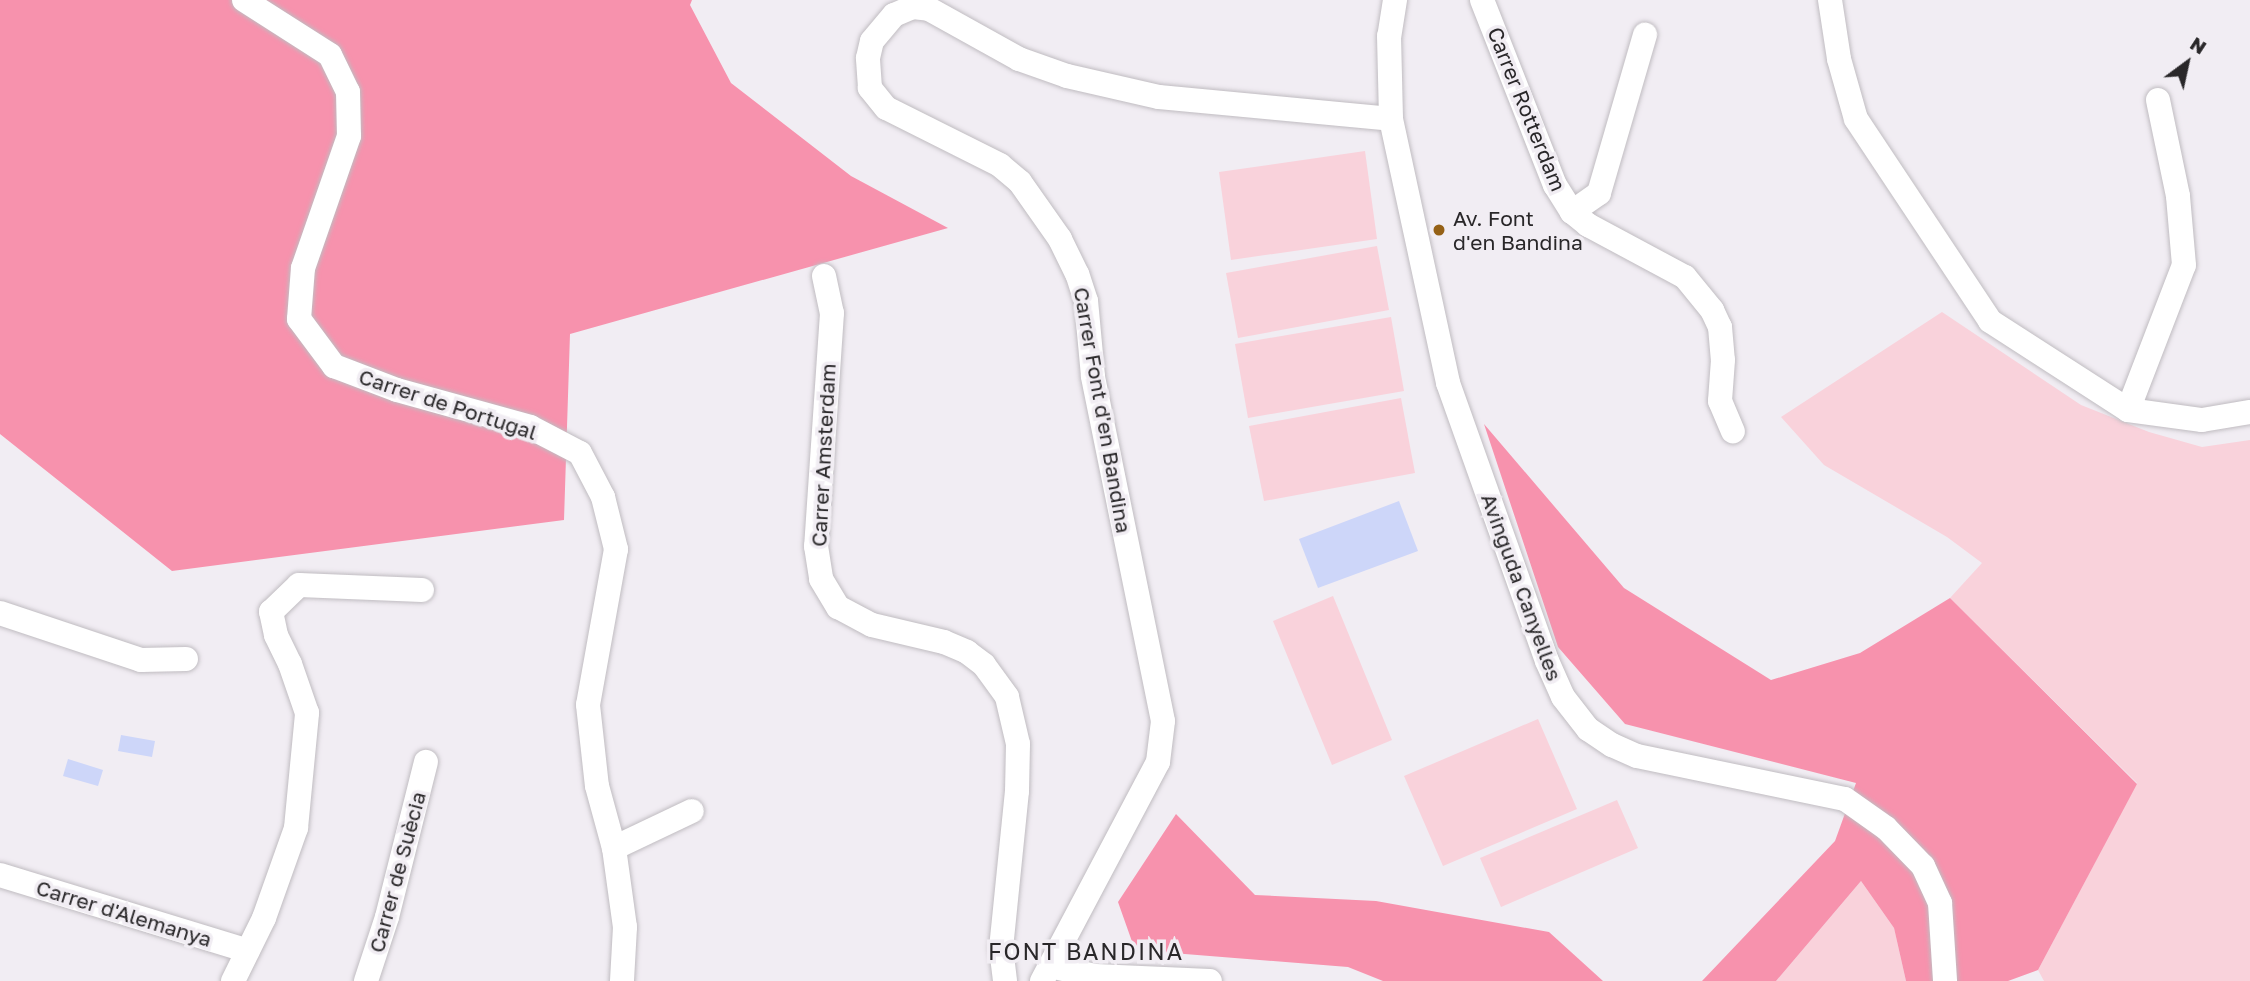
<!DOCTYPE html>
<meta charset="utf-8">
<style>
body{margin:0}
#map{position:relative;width:2250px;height:981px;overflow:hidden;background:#f1edf3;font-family:"Golos Text",sans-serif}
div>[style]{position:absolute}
.green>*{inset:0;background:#f9d2db}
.forest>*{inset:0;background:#f792ad}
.water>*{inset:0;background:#cdd6f9}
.roads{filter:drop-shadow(0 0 2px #c0bcc1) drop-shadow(0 0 2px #c0bcc1)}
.street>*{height:24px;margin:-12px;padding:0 12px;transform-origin:12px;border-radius:12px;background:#fff}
.dots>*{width:19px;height:19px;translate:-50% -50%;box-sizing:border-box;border:4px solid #f1edf3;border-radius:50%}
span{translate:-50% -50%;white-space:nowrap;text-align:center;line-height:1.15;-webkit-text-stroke:7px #f1edf3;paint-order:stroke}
.street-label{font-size:21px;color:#292729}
.poi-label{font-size:21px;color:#292729}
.left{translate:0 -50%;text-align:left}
.neighbourhood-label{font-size:23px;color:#292729;letter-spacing:2px}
.north{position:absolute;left:2152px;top:28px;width:70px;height:70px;-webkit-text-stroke:5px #f1edf3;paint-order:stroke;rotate:33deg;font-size:19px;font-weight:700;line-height:28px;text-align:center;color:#292729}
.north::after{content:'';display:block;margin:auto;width:24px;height:32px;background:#292729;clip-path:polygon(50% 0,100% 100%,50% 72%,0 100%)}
</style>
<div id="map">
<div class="green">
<div style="clip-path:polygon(1365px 151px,1377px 239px,1231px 260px,1219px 172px)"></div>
<div style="clip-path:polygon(1377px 246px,1389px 310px,1238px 338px,1226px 273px)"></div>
<div style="clip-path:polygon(1942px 312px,2081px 405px,2149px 432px,2202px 447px,2250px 440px,2250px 981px,2044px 981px,2038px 970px,2137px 783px,1950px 598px,1982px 563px,1947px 537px,1824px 465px,1781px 417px)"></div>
<div style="clip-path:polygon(1391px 317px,1404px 391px,1248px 418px,1235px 344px)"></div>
<div style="clip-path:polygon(1401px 398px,1415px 473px,1264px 501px,1249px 426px)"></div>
<div style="clip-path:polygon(1333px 596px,1392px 740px,1332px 765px,1273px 621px)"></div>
<div style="clip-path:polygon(1538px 719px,1577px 809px,1443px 866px,1404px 776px)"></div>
<div style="clip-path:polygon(1617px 800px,1638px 848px,1501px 907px,1480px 858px)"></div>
<div style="clip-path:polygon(1861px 881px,1894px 928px,1906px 981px,1776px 981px)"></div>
</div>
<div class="forest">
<div style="clip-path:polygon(0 0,692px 0,690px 5px,731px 83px,851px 176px,948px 228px,570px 334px,564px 520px,172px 571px,0 434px)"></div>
<div style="clip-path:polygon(1484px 424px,1624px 588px,1771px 680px,1860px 653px,1950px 598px,2137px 784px,2038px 970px,2008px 981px,1906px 981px,1894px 928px,1861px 881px,1776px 981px,1702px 981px,1835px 841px,1856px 783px,1625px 724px,1558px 647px)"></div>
<div style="clip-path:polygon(1176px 814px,1255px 895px,1376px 901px,1549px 932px,1603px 981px,1383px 981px,1348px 967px,1135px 950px,1118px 902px)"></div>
</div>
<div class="water">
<div style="clip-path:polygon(1399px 501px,1418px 551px,1318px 588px,1299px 539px)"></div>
<div style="clip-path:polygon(121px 735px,155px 741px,152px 757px,118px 751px)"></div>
<div style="clip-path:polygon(68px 759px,103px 770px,98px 786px,63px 776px)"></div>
</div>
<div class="roads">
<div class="street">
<div style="left:244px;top:0;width:102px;rotate:32.6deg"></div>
<div style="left:330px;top:55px;width:41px;rotate:64.1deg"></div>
<div style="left:348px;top:92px;width:44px;rotate:88.7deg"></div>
<div style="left:349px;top:136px;width:140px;rotate:109.2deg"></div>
<div style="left:303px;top:268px;width:51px;rotate:94.5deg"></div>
<div style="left:299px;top:319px;width:59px;rotate:53.3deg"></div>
<div style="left:334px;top:366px;width:67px;rotate:20.9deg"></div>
<div style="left:397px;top:390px;width:138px;rotate:15.5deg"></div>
<div style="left:530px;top:427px;width:56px;rotate:27.5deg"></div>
<div style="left:580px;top:453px;width:50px;rotate:62.4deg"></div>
<div style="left:603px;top:497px;width:54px;rotate:76deg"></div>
<div style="left:616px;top:549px;width:158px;rotate:100.2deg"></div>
<div style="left:588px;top:705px;width:81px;rotate:83.7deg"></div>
<div style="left:597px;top:786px;width:64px;rotate:74.7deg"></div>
<div style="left:614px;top:848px;width:80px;rotate:82.1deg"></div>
<div style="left:625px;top:927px;width:54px;rotate:93.2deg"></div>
<div style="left:1395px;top:0;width:36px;rotate:99deg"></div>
<div style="left:1389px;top:36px;width:83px;rotate:88.6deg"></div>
<div style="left:1391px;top:119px;width:270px;rotate:77.8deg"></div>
<div style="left:1448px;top:383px;width:295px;rotate:70.4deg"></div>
<div style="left:1547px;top:661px;width:39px;rotate:66deg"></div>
<div style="left:1563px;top:697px;width:41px;rotate:52deg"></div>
<div style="left:1588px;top:729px;width:29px;rotate:34deg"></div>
<div style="left:1612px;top:745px;width:27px;rotate:24deg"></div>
<div style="left:1637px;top:756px;width:212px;rotate:11.7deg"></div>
<div style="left:1845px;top:799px;width:50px;rotate:35.3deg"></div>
<div style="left:1886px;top:828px;width:53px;rotate:45.8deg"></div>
<div style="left:1923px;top:866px;width:41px;rotate:65.3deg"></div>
<div style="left:1940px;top:903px;width:78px;rotate:86.3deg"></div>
<div style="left:1482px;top:0;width:199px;rotate:68.5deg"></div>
<div style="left:1555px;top:185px;width:32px;rotate:58deg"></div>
<div style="left:1572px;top:212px;width:21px;rotate:39deg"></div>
<div style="left:1588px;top:225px;width:110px;rotate:28.2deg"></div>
<div style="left:1685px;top:277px;width:43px;rotate:50.7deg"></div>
<div style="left:1712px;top:310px;width:19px;rotate:65deg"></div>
<div style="left:1720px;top:327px;width:33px;rotate:85deg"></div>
<div style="left:1723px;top:360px;width:41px;rotate:94.2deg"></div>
<div style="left:1720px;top:401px;width:33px;rotate:67deg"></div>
<div style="left:1830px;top:0;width:60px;rotate:81.3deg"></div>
<div style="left:1839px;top:59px;width:62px;rotate:74.2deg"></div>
<div style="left:1856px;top:119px;width:242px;rotate:56.4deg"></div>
<div style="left:1990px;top:321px;width:164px;rotate:32.8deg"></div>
<div style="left:2128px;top:410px;width:75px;rotate:7.7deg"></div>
<div style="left:2202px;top:420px;width:49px;rotate:-9.5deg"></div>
<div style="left:1572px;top:212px;width:33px;rotate:-35deg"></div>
<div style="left:1599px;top:193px;width:165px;rotate:-73.8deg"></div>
<div style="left:824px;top:276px;width:38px;rotate:78deg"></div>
<div style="left:832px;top:313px;width:234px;rotate:93.9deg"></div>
<div style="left:816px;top:546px;width:33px;rotate:81deg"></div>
<div style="left:821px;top:579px;width:33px;rotate:59deg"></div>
<div style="left:838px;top:607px;width:38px;rotate:28deg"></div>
<div style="left:872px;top:625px;width:74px;rotate:13.3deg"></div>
<div style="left:944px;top:642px;width:25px;rotate:23deg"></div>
<div style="left:967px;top:652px;width:21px;rotate:37deg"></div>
<div style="left:984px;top:665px;width:39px;rotate:54deg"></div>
<div style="left:1007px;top:697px;width:48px;rotate:76.8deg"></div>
<div style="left:1018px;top:744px;width:47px;rotate:91.2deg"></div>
<div style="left:1017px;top:791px;width:158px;rotate:95.8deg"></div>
<div style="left:1001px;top:948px;width:33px;rotate:83deg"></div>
<div style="left:2128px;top:410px;width:155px;rotate:-68.9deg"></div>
<div style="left:2184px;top:265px;width:69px;rotate:-95deg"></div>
<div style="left:2178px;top:196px;width:98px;rotate:-101.8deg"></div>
<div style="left:0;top:613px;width:149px;rotate:18.4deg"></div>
<div style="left:141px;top:660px;width:45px;rotate:-1.3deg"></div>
<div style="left:614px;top:848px;width:86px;rotate:-25.4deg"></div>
<div style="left:0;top:875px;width:259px;rotate:17deg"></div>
<div style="left:1050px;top:966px;width:46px;rotate:12.5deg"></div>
<div style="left:1095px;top:976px;width:115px;rotate:2.5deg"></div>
<div style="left:233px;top:981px;width:70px;rotate:-63.8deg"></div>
<div style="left:264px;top:918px;width:96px;rotate:-70.4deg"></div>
<div style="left:296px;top:828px;width:116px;rotate:-84.5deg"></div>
<div style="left:307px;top:713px;width:52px;rotate:-109.1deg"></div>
<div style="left:290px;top:664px;width:32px;rotate:-116deg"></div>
<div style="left:276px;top:635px;width:24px;rotate:-102deg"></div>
<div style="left:271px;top:612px;width:39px;rotate:-44deg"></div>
<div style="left:299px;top:585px;width:123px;rotate:2.3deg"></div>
<div style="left:366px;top:981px;width:67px;rotate:-71.8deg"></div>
<div style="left:387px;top:917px;width:160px;rotate:-75.9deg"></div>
<div style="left:1042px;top:981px;width:248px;rotate:-62.1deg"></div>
<div style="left:1158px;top:762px;width:41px;rotate:-83deg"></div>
<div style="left:1163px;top:721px;width:352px;rotate:-101.5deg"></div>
<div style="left:1093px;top:376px;width:75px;rotate:-95.3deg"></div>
<div style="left:1086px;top:301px;width:28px;rotate:-108deg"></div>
<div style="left:1077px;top:274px;width:39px;rotate:-116deg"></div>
<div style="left:1060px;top:239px;width:70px;rotate:-125.1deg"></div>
<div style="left:1020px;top:182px;width:26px;rotate:-140deg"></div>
<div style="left:1000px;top:165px;width:127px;rotate:-153.4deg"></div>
<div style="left:886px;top:108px;width:26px;rotate:-129deg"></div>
<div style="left:870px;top:88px;width:30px;rotate:-94deg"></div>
<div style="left:868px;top:58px;width:17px;rotate:-77deg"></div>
<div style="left:872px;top:41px;width:34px;rotate:-50deg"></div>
<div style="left:894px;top:15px;width:21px;rotate:-23deg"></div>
<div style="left:913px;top:7px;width:16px;rotate:7deg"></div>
<div style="left:929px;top:9px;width:103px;rotate:29.1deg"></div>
<div style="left:1019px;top:59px;width:51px;rotate:19.5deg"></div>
<div style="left:1067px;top:76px;width:94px;rotate:12.9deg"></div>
<div style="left:1159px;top:97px;width:233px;rotate:5.4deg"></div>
</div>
</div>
<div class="dots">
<div style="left:1439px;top:230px;background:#956116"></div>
</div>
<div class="street-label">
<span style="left:1527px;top:109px;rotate:68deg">Carrer Rotterdam</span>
<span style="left:448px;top:404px;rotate:18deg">Carrer de Portugal</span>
<span style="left:1103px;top:410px;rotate:80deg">Carrer Font d'en Bandina</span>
<span style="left:823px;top:455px;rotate:-87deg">Carrer Amsterdam</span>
<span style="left:1522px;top:587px;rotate:70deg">Avinguda Canyelles</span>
<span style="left:397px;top:872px;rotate:-75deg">Carrer de Suècia</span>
<span style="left:124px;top:913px;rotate:17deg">Carrer d'Alemanya</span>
</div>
<div class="poi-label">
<span class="left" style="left:1453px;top:230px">Av. Font<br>d'en Bandina</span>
</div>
<div class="neighbourhood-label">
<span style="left:1086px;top:951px">FONT BANDINA</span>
</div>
<div class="north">N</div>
</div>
